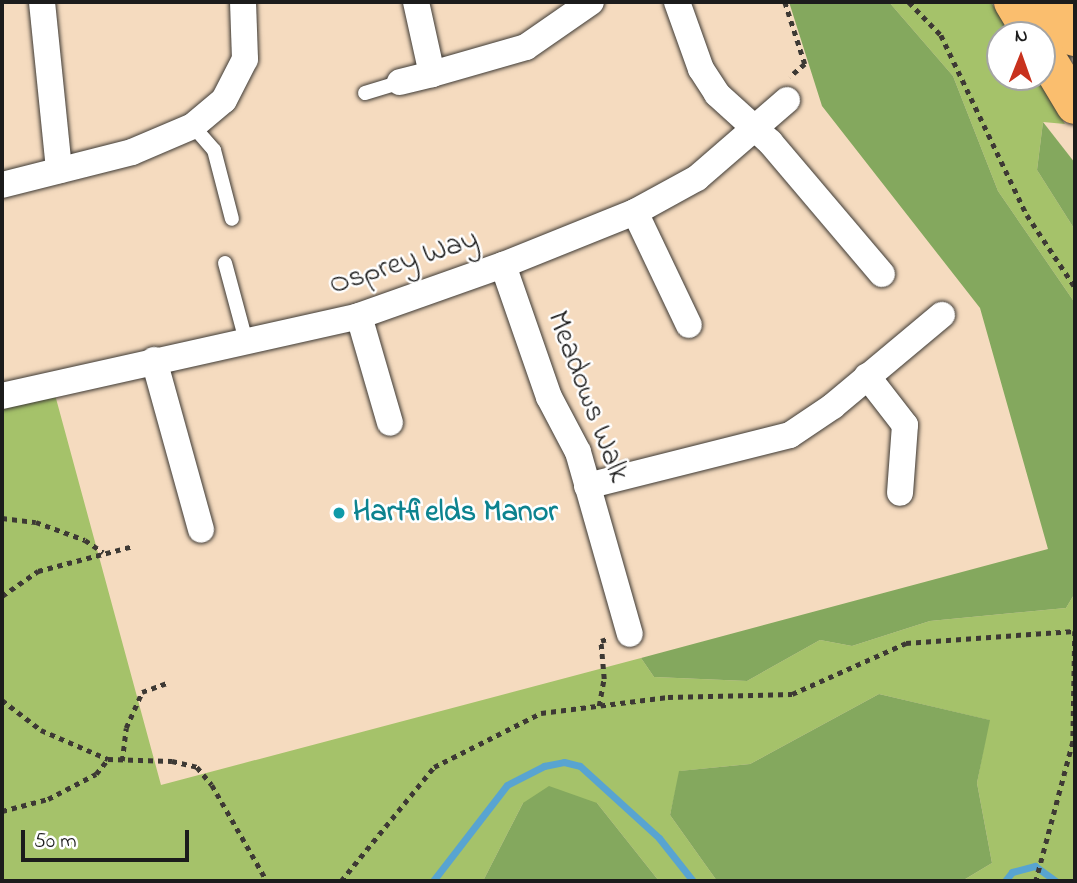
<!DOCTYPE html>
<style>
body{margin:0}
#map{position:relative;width:1077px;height:883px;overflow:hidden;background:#f5dbbf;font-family:"Indie Flower",sans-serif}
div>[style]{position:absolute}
.green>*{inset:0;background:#a5c26a}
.forest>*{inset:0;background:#84a85e}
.stream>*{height:7px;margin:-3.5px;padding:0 3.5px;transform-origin:3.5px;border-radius:3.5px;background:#58a4d1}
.path>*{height:4.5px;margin-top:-2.25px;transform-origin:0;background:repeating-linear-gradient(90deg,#3d3934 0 5px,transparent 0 10px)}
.roads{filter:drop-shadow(0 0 2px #3d3934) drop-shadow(0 0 2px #3d3934)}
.lane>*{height:14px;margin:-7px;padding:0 7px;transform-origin:7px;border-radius:7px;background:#fff}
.street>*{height:26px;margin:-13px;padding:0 13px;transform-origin:13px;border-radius:13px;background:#fff}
.highway>*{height:38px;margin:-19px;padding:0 19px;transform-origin:19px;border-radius:19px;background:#fabe6e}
.dots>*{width:19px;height:19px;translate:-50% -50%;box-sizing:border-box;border:4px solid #fff;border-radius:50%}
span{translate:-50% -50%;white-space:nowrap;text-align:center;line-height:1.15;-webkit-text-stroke:5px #fff;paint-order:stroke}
.street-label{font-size:30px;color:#1c1c1c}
.culture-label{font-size:30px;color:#0d838f;font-weight:700}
.left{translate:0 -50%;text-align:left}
.frame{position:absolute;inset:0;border:4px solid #1c1c1c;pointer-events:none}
.north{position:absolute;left:986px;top:21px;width:70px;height:70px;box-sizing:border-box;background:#fff;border:2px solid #a4a4a4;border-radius:50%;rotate:1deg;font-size:19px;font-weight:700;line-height:28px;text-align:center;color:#1c1c1c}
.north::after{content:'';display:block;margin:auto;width:24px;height:32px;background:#c8321e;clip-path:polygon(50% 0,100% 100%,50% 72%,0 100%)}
.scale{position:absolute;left:21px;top:830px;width:168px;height:32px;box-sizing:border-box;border:4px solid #1c1c1c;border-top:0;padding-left:9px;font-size:21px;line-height:24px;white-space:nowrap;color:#1c1c1c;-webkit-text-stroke:5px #fff;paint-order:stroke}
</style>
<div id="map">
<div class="green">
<div style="clip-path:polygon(889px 2px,991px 2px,1011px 35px,1000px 35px,1000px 77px,1036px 77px,1065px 124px,1043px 122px,1037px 170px,1075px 230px,1075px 303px,998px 191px,953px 76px)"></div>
<div style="clip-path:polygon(54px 391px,161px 785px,641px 658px,654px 677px,747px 681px,820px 640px,852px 646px,930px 621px,1066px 608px,1075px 593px,1075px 881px,962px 881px,992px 863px,977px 783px,989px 720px,879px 694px,750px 764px,680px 771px,670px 815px,717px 881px,659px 881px,597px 803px,523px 803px,483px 881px,2px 881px,2px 403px)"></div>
</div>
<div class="forest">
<div style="clip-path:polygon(789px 2px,889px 2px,953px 76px,998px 191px,1075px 303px,1075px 593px,1066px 608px,930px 621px,852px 646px,820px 640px,747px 681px,654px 677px,641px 658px,1048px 549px,980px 308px,822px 106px)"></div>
<div style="clip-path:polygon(1043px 122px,1075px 163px,1075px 230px,1037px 170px)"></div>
<div style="clip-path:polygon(879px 694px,990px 720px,977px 783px,992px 863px,962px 881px,717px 881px,670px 815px,679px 771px,750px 764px)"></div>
<div style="clip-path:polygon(549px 786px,597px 803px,659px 881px,483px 881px,523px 803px)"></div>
</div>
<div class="stream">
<div style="left:433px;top:881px;width:121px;rotate:-52.4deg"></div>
<div style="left:507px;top:785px;width:42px;rotate:-27.2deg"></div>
<div style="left:544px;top:766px;width:20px;rotate:-11deg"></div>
<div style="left:564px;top:762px;width:16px;rotate:14deg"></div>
<div style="left:580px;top:766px;width:107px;rotate:42.3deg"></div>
<div style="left:659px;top:838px;width:55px;rotate:51.7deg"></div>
<div style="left:1005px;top:881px;width:11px;rotate:-52deg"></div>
<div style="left:1012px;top:872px;width:24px;rotate:-15deg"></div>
<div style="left:1035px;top:866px;width:26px;rotate:36deg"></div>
</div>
<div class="path">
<div style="left:785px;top:2px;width:65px;rotate:72.1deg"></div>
<div style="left:805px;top:64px;width:20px;rotate:139deg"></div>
<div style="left:909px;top:2px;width:46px;rotate:45.9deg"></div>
<div style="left:941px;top:35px;width:199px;rotate:64.5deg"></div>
<div style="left:1027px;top:215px;width:87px;rotate:56.3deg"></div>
<div style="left:2px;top:518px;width:34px;rotate:7deg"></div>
<div style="left:36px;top:522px;width:52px;rotate:20.2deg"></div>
<div style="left:85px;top:540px;width:22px;rotate:34deg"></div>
<div style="left:2px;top:596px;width:44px;rotate:-34.8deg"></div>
<div style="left:38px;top:571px;width:98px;rotate:-14.7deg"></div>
<div style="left:2px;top:700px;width:49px;rotate:37.6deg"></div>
<div style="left:41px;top:730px;width:73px;rotate:23.4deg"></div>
<div style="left:108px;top:759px;width:64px;rotate:1.8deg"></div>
<div style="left:172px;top:761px;width:26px;rotate:13deg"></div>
<div style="left:197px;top:767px;width:23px;rotate:50deg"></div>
<div style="left:212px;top:785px;width:111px;rotate:60.2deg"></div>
<div style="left:599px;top:706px;width:27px;rotate:-80deg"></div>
<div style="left:604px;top:679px;width:38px;rotate:-95deg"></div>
<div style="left:601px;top:641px;width:6px;rotate:-18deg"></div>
<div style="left:122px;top:761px;width:33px;rotate:-83deg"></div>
<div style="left:126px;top:728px;width:39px;rotate:-66deg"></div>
<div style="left:142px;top:692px;width:29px;rotate:-20deg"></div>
<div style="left:2px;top:811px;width:48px;rotate:-14.6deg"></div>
<div style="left:48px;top:799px;width:54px;rotate:-27.5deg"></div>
<div style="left:96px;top:774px;width:19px;rotate:-51deg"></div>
<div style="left:341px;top:881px;width:147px;rotate:-50.8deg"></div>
<div style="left:434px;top:767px;width:120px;rotate:-26.8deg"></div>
<div style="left:541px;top:713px;width:128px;rotate:-7.2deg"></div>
<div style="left:668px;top:697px;width:124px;rotate:-1.4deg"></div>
<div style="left:792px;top:694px;width:125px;rotate:-24.1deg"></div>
<div style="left:906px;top:643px;width:169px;rotate:-4.1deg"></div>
<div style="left:1075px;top:631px;width:111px;rotate:91deg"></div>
<div style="left:1073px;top:742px;width:144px;rotate:104.9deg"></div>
</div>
<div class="roads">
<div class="lane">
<div style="left:365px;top:93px;width:37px;rotate:-17deg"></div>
<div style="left:193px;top:126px;width:32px;rotate:49deg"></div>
<div style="left:214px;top:150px;width:71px;rotate:75.4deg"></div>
<div style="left:225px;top:263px;width:81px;rotate:74.9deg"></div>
</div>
<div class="street">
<div style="left:42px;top:2px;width:169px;rotate:84.2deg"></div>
<div style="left:416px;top:2px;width:74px;rotate:77.5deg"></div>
<div style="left:432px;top:74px;width:98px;rotate:-16deg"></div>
<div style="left:526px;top:47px;width:79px;rotate:-34.7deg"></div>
<div style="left:677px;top:2px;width:71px;rotate:70.3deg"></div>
<div style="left:701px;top:69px;width:30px;rotate:57deg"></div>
<div style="left:717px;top:94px;width:72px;rotate:42.2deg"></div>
<div style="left:770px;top:142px;width:173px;rotate:49.7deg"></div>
<div style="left:400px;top:82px;width:33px;rotate:-14deg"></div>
<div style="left:2px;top:185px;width:134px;rotate:-14.2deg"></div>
<div style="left:132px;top:152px;width:66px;rotate:-23.1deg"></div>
<div style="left:193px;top:126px;width:40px;rotate:-40deg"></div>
<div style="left:224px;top:100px;width:46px;rotate:-62.9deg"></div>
<div style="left:245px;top:59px;width:57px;rotate:-92deg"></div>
<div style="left:635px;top:212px;width:125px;rotate:64.5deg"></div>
<div style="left:503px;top:265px;width:140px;rotate:70.8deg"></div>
<div style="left:549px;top:397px;width:62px;rotate:62.2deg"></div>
<div style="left:578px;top:452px;width:189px;rotate:74.1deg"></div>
<div style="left:359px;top:316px;width:111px;rotate:73.8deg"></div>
<div style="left:154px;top:360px;width:176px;rotate:74.5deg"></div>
<div style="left:867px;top:376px;width:62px;rotate:52.2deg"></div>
<div style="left:905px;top:425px;width:68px;rotate:94.2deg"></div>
<div style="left:2px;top:396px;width:366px;rotate:-12.6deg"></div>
<div style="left:359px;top:316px;width:153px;rotate:-19.5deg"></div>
<div style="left:503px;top:265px;width:142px;rotate:-21.9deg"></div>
<div style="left:635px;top:212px;width:71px;rotate:-28.7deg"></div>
<div style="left:697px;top:178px;width:119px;rotate:-40.9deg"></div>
<div style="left:587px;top:486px;width:209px;rotate:-14.1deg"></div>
<div style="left:790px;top:435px;width:52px;rotate:-34deg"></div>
<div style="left:833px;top:406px;width:142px;rotate:-39.9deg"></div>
</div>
<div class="highway">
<div style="left:1013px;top:2px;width:39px;rotate:59deg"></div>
<div style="left:1054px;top:2px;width:41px;rotate:59deg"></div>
<div style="left:1042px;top:50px;width:64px;rotate:59deg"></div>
</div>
</div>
<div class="dots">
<div style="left:339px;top:513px;background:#0f9aa8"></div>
</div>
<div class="street-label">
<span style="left:404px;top:263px;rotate:-18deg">Osprey Way</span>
<span style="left:587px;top:397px;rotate:69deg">Meadows Walk</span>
</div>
<div class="culture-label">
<span class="left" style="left:353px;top:513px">Hartfields Manor</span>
</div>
<div class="frame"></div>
<div class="north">N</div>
<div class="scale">50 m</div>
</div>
